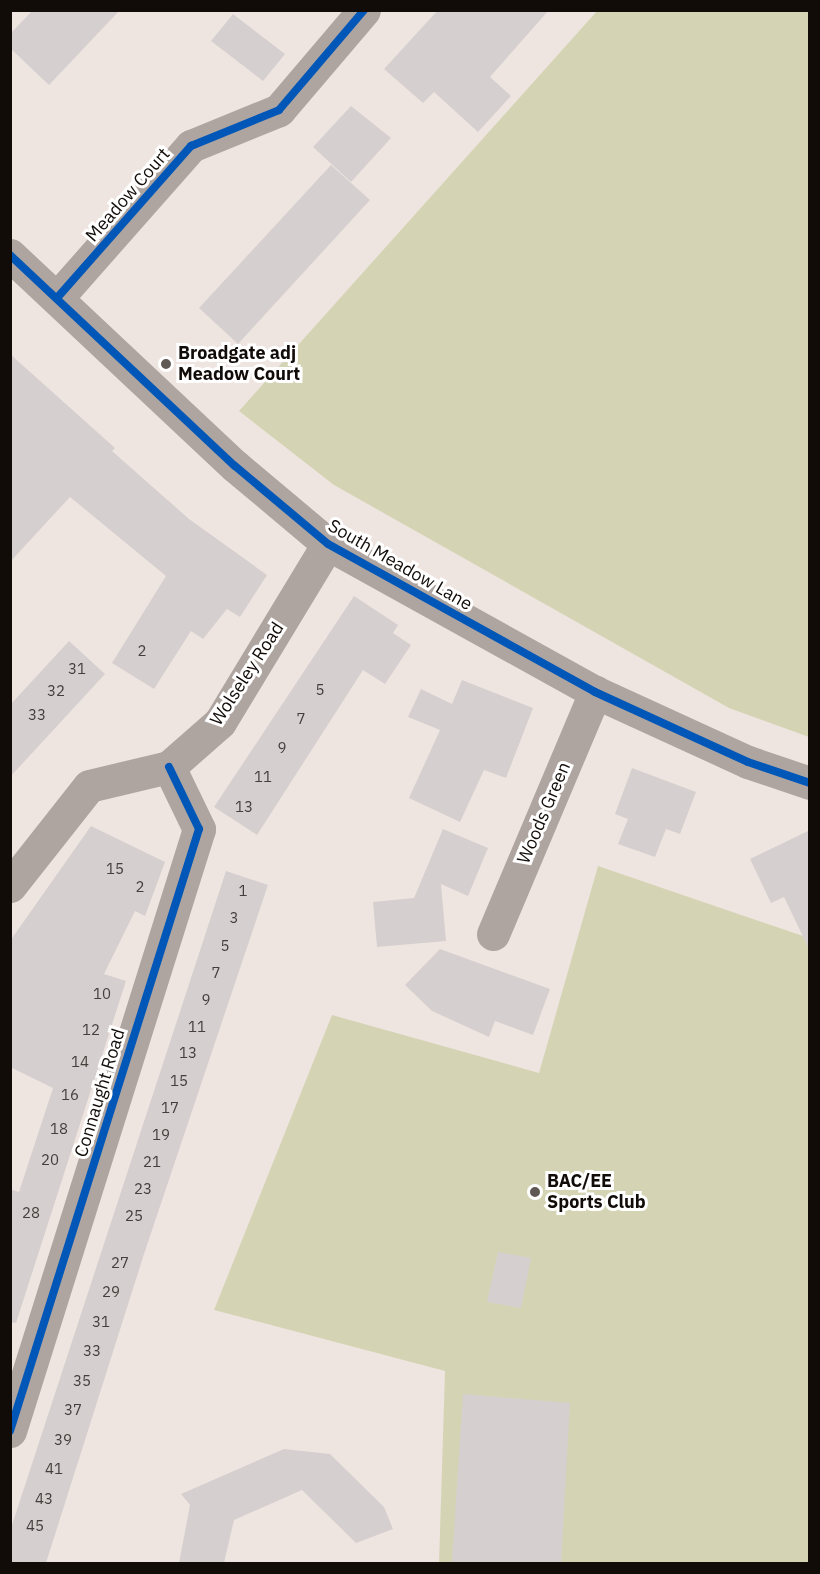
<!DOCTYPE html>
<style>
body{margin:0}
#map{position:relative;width:820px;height:1574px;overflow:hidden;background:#efe5e0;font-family:"IBM Plex Sans",sans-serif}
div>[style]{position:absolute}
.green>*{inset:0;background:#d4d4b5}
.building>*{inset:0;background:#d5cfcf}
.street>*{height:33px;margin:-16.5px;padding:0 16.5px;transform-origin:16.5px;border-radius:16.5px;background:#afa5a0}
.cycleway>*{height:8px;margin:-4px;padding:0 4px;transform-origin:4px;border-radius:4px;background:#0057b8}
.dots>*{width:16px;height:16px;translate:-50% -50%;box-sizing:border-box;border:3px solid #fff;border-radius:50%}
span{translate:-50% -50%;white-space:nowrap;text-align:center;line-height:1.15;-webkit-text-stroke:6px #fff;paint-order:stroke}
.number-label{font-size:15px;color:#453f3c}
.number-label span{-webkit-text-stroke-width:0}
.street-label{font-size:18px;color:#120c09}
.poi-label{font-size:18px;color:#120c09;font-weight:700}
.left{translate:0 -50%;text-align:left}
.frame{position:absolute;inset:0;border:12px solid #120c09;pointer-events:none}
</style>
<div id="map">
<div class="green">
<div style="clip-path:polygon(597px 11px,809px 11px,809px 737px,729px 708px,334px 485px,239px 411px)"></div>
<div style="clip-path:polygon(598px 866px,809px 938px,809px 1563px,439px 1563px,445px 1371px,214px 1310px,332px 1015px,539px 1073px)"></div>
</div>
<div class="building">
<div style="clip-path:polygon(33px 10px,120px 10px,49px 85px,10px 48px,10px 34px)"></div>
<div style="clip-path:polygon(438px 10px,549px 10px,490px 77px,511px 96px,478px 132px,434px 92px,423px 103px,384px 69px)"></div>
<div style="clip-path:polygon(233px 14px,285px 54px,263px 81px,211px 41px)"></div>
<div style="clip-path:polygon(351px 106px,391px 138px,351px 182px,313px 147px)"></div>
<div style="clip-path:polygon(331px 165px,370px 200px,238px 344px,199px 308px)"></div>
<div style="clip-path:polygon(10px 354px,115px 448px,112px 451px,189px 519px,267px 575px,240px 617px,227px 609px,203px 639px,191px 631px,154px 689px,112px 663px,166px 576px,70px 497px,10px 562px)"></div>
<div style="clip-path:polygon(354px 596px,398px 625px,393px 633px,411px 645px,385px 684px,363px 670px,257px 835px,214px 807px)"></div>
<div style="clip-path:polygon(69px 641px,105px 674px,10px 777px,10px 705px)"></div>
<div style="clip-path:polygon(462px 680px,533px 708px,506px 778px,484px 770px,460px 822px,409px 798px,440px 730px,408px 717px,421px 689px,452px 704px)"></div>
<div style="clip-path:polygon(632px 768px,696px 792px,680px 834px,666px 829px,655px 857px,618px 844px,628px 819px,615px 814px)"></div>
<div style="clip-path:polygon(91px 826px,165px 862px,145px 916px,135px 911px,104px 974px,126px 981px,16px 1323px,10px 1322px,10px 1189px,19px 1192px,53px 1088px,10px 1067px,10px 941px)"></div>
<div style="clip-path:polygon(443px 829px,488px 848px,468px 896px,441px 884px,446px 941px,377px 947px,373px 902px,414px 898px)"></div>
<div style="clip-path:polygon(810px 830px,810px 951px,784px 897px,771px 903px,750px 859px)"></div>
<div style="clip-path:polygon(226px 871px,268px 885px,144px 1254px,46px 1563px,10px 1563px,10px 1531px)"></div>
<div style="clip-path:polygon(440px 949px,550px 989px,533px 1035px,495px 1021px,489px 1037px,432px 1011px,405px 985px)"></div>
<div style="clip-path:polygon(498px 1252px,531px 1258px,521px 1308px,487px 1302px)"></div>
<div style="clip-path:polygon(463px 1394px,570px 1403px,561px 1563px,452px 1563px)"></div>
<div style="clip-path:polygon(284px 1449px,330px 1454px,384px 1507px,393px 1529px,356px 1543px,302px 1490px,234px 1520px,224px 1563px,179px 1563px,190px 1505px,181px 1494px)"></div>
</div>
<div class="street">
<div style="left:10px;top:255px;width:308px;rotate:43.2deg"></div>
<div style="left:235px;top:466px;width:121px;rotate:40deg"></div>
<div style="left:328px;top:544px;width:305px;rotate:29deg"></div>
<div style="left:595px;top:692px;width:168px;rotate:24.6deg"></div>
<div style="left:748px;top:762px;width:65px;rotate:18.7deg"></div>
<div style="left:57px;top:298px;width:203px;rotate:-48.6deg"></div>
<div style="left:191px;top:146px;width:95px;rotate:-22.2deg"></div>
<div style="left:279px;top:110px;width:131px;rotate:-49.6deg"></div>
<div style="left:10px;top:886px;width:127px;rotate:-51.7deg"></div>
<div style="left:89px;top:786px;width:82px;rotate:-13.4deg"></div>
<div style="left:169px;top:767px;width:68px;rotate:-41.4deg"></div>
<div style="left:220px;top:722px;width:208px;rotate:-58.8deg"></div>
<div style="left:493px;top:934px;width:263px;rotate:-67.1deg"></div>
<div style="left:10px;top:1431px;width:631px;rotate:-72.57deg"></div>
<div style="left:199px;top:829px;width:69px;rotate:-115.8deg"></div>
</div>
<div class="cycleway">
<div style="left:10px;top:255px;width:308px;rotate:43.2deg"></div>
<div style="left:235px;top:466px;width:121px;rotate:40deg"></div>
<div style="left:328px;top:544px;width:305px;rotate:29deg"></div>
<div style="left:595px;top:692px;width:168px;rotate:24.6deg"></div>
<div style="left:748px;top:762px;width:65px;rotate:18.7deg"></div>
<div style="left:57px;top:298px;width:203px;rotate:-48.6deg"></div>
<div style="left:191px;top:146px;width:95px;rotate:-22.2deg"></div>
<div style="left:279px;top:110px;width:131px;rotate:-49.6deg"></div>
<div style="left:10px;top:1431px;width:631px;rotate:-72.57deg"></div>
<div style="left:199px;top:829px;width:69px;rotate:-115.8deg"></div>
</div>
<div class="dots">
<div style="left:166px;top:364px;background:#5f5854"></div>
<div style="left:535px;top:1192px;background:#5f5854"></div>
</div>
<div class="number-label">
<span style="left:142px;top:651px">2</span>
<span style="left:77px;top:669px">31</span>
<span style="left:320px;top:690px">5</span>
<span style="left:56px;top:691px">32</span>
<span style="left:37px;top:715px">33</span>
<span style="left:301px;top:719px">7</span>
<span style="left:282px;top:748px">9</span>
<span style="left:263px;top:777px">11</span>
<span style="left:244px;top:807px">13</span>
<span style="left:115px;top:869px">15</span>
<span style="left:140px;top:887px">2</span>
<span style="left:243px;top:891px">1</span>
<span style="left:234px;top:918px">3</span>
<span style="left:225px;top:946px">5</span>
<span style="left:216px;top:973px">7</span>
<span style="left:102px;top:994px">10</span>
<span style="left:206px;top:1000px">9</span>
<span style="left:197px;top:1027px">11</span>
<span style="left:91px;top:1030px">12</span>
<span style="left:188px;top:1053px">13</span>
<span style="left:80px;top:1062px">14</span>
<span style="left:179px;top:1081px">15</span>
<span style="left:70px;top:1095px">16</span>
<span style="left:170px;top:1108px">17</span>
<span style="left:59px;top:1129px">18</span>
<span style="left:161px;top:1135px">19</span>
<span style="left:50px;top:1160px">20</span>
<span style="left:152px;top:1162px">21</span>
<span style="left:143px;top:1189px">23</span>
<span style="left:31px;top:1213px">28</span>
<span style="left:134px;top:1216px">25</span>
<span style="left:120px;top:1263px">27</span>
<span style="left:111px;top:1292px">29</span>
<span style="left:101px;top:1322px">31</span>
<span style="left:92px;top:1351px">33</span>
<span style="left:82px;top:1381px">35</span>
<span style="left:73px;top:1410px">37</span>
<span style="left:63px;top:1440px">39</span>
<span style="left:54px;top:1469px">41</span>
<span style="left:44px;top:1499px">43</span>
<span style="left:35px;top:1526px">45</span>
</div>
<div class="street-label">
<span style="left:128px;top:195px;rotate:-49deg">Meadow Court</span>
<span style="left:400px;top:565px;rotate:30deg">South Meadow Lane</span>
<span style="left:247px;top:674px;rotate:-57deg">Wolseley Road</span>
<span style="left:544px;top:813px;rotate:-67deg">Woods Green</span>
<span style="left:100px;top:1093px;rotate:-73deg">Connaught Road</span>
</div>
<div class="poi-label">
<span class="left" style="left:178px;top:364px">Broadgate adj<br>Meadow Court</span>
<span class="left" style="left:547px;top:1192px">BAC/EE<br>Sports Club</span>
</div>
<div class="frame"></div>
</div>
